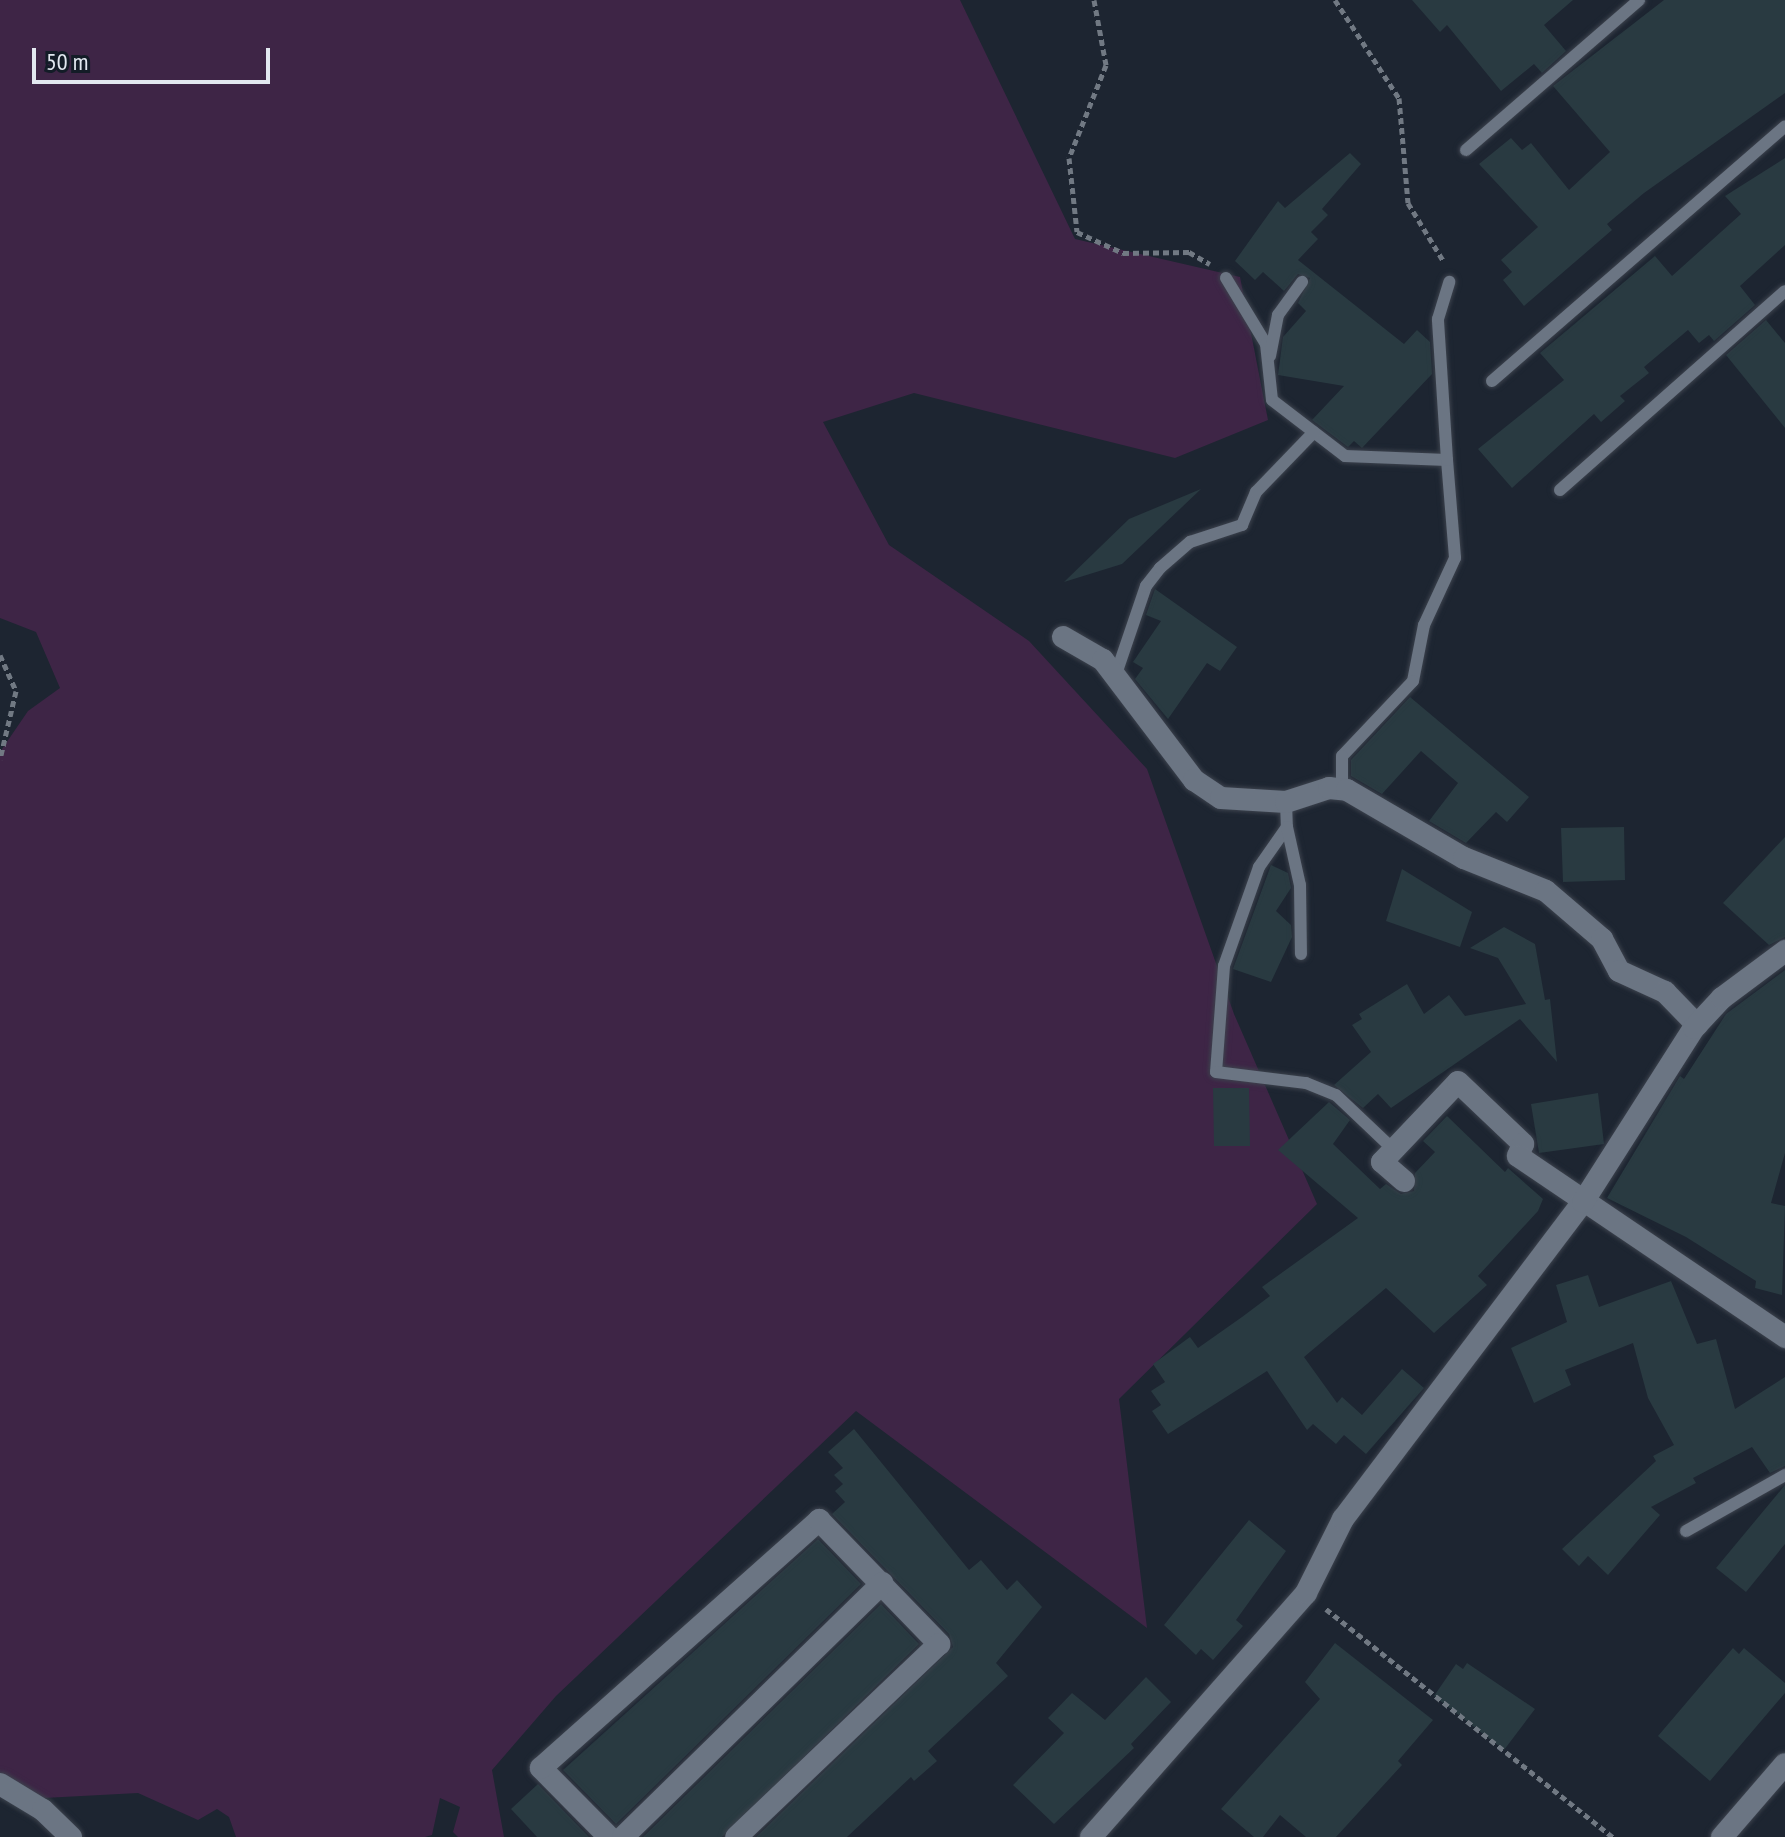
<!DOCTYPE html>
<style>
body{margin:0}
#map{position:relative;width:1785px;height:1837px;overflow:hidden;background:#1d2531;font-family:"PT Sans Narrow",sans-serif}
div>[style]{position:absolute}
.green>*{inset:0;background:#3e2546}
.building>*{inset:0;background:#293a41}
.path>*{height:5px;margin-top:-2.5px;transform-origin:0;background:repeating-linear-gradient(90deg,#717983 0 6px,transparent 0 10px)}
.roads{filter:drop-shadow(0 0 2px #3c424d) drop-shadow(0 0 2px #3c424d)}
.service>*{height:12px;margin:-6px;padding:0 6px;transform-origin:6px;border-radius:6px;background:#6b7583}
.minor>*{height:22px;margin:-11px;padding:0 11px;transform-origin:11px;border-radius:11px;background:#6b7583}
span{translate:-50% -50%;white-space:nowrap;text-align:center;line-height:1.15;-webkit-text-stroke:6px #131c27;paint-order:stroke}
.scale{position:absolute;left:32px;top:48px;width:238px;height:36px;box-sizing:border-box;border:4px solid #e2e8f0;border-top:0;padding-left:10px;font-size:24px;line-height:28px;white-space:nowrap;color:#e2e8f0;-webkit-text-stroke:6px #131c27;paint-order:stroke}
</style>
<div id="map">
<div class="green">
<div style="clip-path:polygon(0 0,960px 0,1075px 239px,1240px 277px,1268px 420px,1175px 458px,914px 393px,823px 422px,889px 545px,1029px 641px,1147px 769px,1234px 1014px,1317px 1204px,1119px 1399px,1147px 1628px,856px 1411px,556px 1696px,492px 1770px,504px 1837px,458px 1837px,453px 1832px,460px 1807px,440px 1798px,432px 1835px,425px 1837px,236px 1837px,229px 1817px,217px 1809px,198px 1820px,138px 1793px,44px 1798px,0 1774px,0 752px,28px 711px,60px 688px,36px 632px,0 618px)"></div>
</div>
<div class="building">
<div style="clip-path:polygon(1412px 0,1573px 0,1544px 25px,1566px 51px,1542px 73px,1534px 64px,1501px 91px,1447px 25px,1440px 32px)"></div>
<div style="clip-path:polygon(1664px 0,1785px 0,1785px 93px,1644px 193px,1607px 224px,1612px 230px,1524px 306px,1503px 280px,1512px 272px,1501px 260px,1538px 227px,1479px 164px,1511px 138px,1522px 150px,1531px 143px,1569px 190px,1610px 152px,1553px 86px)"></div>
<div style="clip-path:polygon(1350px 153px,1361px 164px,1322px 209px,1328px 215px,1311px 232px,1318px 239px,1298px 260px,1404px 344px,1417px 330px,1430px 342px,1432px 374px,1362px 448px,1354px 441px,1348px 447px,1312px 420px,1344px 386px,1278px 375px,1283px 337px,1306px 311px,1298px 303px,1310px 278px,1298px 274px,1284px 291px,1263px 272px,1255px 280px,1235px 261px,1278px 201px,1285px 208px)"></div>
<div style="clip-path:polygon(1785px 158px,1785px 245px,1740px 286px,1755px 305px,1714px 341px,1709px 335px,1699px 343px,1688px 330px,1644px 367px,1649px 373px,1620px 396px,1625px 401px,1601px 422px,1594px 414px,1512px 488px,1478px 449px,1564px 380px,1540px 353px,1655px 256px,1672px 276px,1741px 214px,1725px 196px)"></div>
<div style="clip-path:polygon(1766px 320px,1785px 343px,1785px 428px,1726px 355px)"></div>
<div style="clip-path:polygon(1201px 489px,1122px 564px,1064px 582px,1129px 519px)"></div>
<div style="clip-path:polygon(1155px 589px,1237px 647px,1220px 671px,1207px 663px,1168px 719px,1135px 679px,1143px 668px,1133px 662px,1161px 621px,1146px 615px)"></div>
<div style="clip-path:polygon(1410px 697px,1529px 797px,1507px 822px,1496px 812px,1466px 843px,1429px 821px,1458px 783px,1421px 751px,1382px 794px,1351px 776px,1351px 760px)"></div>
<div style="clip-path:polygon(1624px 827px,1625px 880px,1563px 882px,1561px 828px)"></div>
<div style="clip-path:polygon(1785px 837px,1785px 937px,1769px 945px,1723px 903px)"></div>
<div style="clip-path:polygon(1271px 865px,1288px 873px,1291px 888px,1276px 911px,1291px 925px,1292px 937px,1271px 982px,1233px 969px)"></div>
<div style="clip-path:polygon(1402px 869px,1472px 912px,1460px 947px,1386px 921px)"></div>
<div style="clip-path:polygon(1504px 927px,1535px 944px,1545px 1000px,1550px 999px,1557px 1062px,1520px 1019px,1391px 1108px,1378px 1094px,1363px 1108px,1334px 1085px,1371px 1052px,1352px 1025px,1362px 1019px,1359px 1014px,1407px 984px,1424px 1014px,1449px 995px,1465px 1016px,1526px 1004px,1498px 958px,1470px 948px)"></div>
<div style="clip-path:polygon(1785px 970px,1785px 1153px,1771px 1203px,1785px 1206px,1782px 1295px,1755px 1288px,1756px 1281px,1686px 1237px,1607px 1198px,1680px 1076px,1684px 1079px,1726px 1014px)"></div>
<div style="clip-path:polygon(1213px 1088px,1249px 1088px,1250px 1146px,1214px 1146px)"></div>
<div style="clip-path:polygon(1598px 1093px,1604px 1144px,1539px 1153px,1531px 1104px)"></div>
<div style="clip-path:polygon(1329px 1102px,1350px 1120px,1333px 1144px,1380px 1189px,1386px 1184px,1401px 1194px,1414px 1191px,1415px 1173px,1435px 1152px,1423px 1141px,1447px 1116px,1505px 1172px,1508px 1168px,1543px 1199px,1538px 1211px,1478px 1276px,1487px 1285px,1434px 1333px,1386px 1288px,1304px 1357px,1337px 1403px,1342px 1397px,1362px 1415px,1402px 1369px,1424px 1388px,1366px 1454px,1344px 1435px,1336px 1444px,1313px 1424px,1307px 1430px,1267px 1371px,1168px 1434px,1152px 1411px,1161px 1405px,1151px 1391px,1165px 1382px,1153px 1364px,1190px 1337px,1198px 1348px,1242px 1317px,1270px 1296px,1262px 1287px,1358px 1218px,1278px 1150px)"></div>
<div style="clip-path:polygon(1588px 1275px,1599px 1307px,1671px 1281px,1697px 1344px,1716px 1339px,1735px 1409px,1785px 1377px,1785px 1466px,1770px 1473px,1752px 1447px,1693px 1478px,1696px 1483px,1651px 1507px,1660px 1515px,1608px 1575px,1588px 1556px,1579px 1566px,1562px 1549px,1656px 1461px,1653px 1456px,1674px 1445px,1648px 1398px,1633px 1343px,1565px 1370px,1571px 1385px,1534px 1403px,1511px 1348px,1567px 1322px,1556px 1285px)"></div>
<div style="clip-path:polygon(854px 1429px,969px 1570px,981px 1560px,1007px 1590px,1017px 1580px,1042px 1607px,996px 1663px,1008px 1676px,928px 1751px,937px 1761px,914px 1781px,911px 1777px,847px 1837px,756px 1837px,953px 1647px,949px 1634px,832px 1514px,845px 1502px,835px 1491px,843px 1484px,834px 1475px,843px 1468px,828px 1452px)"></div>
<div style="clip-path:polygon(1785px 1485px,1785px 1544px,1746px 1592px,1716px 1568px)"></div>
<div style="clip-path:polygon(1249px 1520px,1286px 1551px,1236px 1620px,1243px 1626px,1213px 1660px,1201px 1649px,1196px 1655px,1164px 1625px)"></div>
<div style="clip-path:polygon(818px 1539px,861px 1584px,616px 1824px,563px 1770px)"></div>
<div style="clip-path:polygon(881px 1604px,919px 1644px,722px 1837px,643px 1837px)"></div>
<div style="clip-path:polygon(1335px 1643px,1433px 1720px,1398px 1761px,1402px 1765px,1336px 1837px,1306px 1837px,1280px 1815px,1263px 1837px,1254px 1837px,1221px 1809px,1320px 1699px,1305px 1682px)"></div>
<div style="clip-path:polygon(1733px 1648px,1739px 1654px,1744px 1648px,1785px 1683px,1785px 1693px,1710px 1781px,1658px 1736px)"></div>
<div style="clip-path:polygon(1467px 1663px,1535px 1709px,1504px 1750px,1434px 1696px,1456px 1664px,1463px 1669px)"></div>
<div style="clip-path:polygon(1146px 1677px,1171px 1702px,1131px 1744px,1134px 1748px,1054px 1824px,1013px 1785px,1064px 1733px,1048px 1718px,1072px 1693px,1105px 1720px)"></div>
<div style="clip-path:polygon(538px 1784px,589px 1837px,537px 1837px,511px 1809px)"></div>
</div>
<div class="path">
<div style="left:1094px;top:0;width:66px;rotate:79.5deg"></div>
<div style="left:1106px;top:65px;width:100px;rotate:111.7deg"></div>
<div style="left:1069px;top:158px;width:74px;rotate:83.8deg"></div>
<div style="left:1077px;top:232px;width:51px;rotate:24.5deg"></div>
<div style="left:1123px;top:253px;width:66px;rotate:-0.9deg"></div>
<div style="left:1189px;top:252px;width:24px;rotate:30deg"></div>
<div style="left:1335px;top:0;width:117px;rotate:56.9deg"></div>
<div style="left:1399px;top:98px;width:105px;rotate:85.1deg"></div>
<div style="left:1408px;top:203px;width:69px;rotate:58.6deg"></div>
<div style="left:0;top:655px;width:39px;rotate:66deg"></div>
<div style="left:16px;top:691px;width:70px;rotate:103.2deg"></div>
<div style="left:1326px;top:1609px;width:367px;rotate:38.5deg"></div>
</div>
<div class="roads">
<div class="service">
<div style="left:1466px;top:150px;width:229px;rotate:-40.9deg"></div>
<div style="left:1226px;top:278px;width:77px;rotate:58.8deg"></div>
<div style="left:1266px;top:344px;width:56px;rotate:83.9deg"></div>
<div style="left:1272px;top:400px;width:92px;rotate:37.5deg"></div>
<div style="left:1345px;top:456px;width:102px;rotate:2.2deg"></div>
<div style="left:1447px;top:460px;width:98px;rotate:85.3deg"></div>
<div style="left:1455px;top:558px;width:74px;rotate:114.8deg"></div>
<div style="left:1424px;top:625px;width:57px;rotate:101.1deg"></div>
<div style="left:1413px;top:681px;width:103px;rotate:133.4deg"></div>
<div style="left:1342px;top:756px;width:33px;rotate:90deg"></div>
<div style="left:1270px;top:356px;width:42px;rotate:-79deg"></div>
<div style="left:1278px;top:315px;width:41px;rotate:-54deg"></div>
<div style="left:1492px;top:381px;width:388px;rotate:-41deg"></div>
<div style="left:1447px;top:460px;width:141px;rotate:-93.7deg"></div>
<div style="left:1438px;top:319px;width:39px;rotate:-73deg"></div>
<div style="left:1560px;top:490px;width:300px;rotate:-41.5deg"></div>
<div style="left:1116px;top:674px;width:93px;rotate:-71.2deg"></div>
<div style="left:1146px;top:586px;width:23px;rotate:-52deg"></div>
<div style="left:1160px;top:568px;width:40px;rotate:-41deg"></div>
<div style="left:1190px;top:542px;width:55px;rotate:-18.1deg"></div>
<div style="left:1242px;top:525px;width:36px;rotate:-67deg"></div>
<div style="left:1256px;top:492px;width:83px;rotate:-46deg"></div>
<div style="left:1286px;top:802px;width:25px;rotate:88deg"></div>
<div style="left:1287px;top:827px;width:49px;rotate:125deg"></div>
<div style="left:1259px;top:867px;width:105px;rotate:109.5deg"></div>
<div style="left:1224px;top:966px;width:106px;rotate:94.3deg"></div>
<div style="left:1216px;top:1072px;width:91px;rotate:7deg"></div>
<div style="left:1306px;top:1083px;width:32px;rotate:22deg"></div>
<div style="left:1336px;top:1095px;width:79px;rotate:43.5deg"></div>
<div style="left:1287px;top:827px;width:59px;rotate:77.4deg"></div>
<div style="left:1300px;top:885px;width:69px;rotate:89.2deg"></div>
<div style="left:1686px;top:1531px;width:114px;rotate:-29.5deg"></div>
</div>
<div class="minor">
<div style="left:1063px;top:637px;width:46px;rotate:29.9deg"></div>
<div style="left:1103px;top:660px;width:151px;rotate:52.8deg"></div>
<div style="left:1194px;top:780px;width:32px;rotate:34deg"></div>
<div style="left:1221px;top:798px;width:65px;rotate:3.5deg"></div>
<div style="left:1286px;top:802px;width:45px;rotate:-18deg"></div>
<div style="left:1329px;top:788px;width:18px;rotate:6deg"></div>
<div style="left:1347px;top:790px;width:135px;rotate:30.2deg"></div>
<div style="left:1464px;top:858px;width:88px;rotate:21.9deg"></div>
<div style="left:1546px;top:891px;width:74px;rotate:40.6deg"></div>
<div style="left:1602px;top:939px;width:36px;rotate:62deg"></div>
<div style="left:1619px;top:971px;width:51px;rotate:24.5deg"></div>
<div style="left:1665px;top:992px;width:46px;rotate:45.9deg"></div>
<div style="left:1404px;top:1181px;width:29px;rotate:-139deg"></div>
<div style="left:1382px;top:1162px;width:110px;rotate:-46.5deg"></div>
<div style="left:1458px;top:1082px;width:90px;rotate:43.6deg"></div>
<div style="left:1523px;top:1144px;width:13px;rotate:113deg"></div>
<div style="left:1518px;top:1156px;width:323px;rotate:34.1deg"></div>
<div style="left:0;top:1784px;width:50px;rotate:31.2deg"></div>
<div style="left:43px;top:1810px;width:39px;rotate:44deg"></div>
<div style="left:609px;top:1837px;width:97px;rotate:-134.6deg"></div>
<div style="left:541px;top:1768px;width:373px;rotate:-41.7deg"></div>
<div style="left:819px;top:1520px;width:173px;rotate:45.9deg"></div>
<div style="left:939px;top:1644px;width:280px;rotate:136.4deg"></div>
<div style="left:623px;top:1837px;width:363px;rotate:-44.4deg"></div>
<div style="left:1091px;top:1837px;width:325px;rotate:-48.6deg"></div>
<div style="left:1306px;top:1593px;width:83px;rotate:-63.4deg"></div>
<div style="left:1343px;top:1519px;width:398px;rotate:-52.9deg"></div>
<div style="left:1583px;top:1202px;width:206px;rotate:-57.5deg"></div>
<div style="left:1694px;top:1028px;width:41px;rotate:-47deg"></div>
<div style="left:1722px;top:998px;width:79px;rotate:-36.7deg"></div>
<div style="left:1722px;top:1837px;width:96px;rotate:-49.2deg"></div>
</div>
</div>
<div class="scale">50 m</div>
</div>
